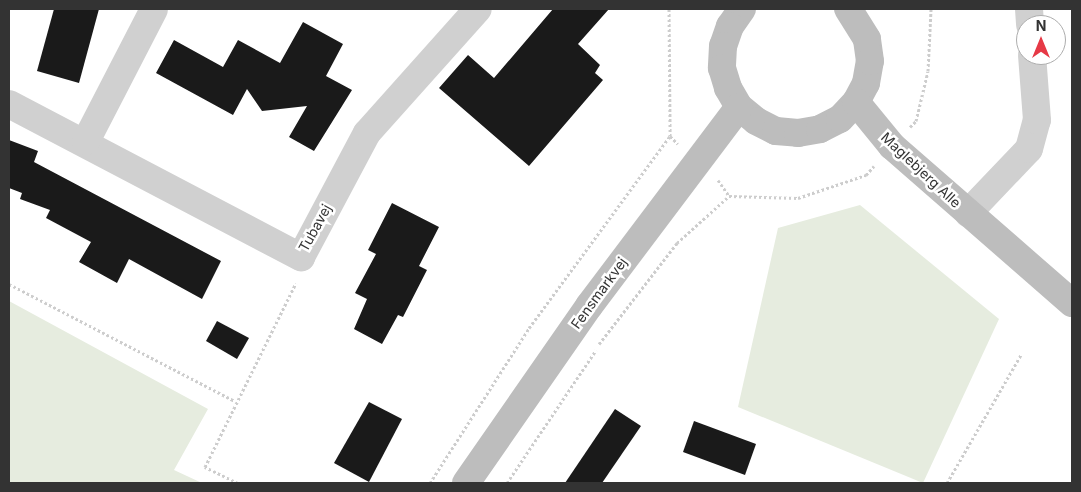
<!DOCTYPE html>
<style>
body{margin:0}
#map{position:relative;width:1081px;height:492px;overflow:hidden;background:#fff;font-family:Inter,sans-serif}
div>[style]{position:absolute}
.green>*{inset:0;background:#e6ecdf}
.building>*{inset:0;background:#1a1a1a}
.path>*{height:3px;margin-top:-1.5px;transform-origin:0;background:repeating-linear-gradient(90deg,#cdcdcd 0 2.5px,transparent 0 5px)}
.street>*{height:28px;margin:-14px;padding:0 14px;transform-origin:14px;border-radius:14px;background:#d0d0d0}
.secondary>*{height:28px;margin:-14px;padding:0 14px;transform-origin:14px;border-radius:14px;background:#bdbdbd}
span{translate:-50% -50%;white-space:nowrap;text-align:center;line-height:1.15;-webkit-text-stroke:5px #fff;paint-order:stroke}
.street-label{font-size:14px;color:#333}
.frame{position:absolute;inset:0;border:10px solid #333;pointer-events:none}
.north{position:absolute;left:1016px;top:15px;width:50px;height:50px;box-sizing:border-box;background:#fff;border:1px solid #adadad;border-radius:50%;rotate:0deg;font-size:14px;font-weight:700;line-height:20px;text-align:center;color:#333}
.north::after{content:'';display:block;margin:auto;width:18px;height:22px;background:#e63946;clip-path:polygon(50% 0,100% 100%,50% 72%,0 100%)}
</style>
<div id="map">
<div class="green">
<div style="clip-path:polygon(860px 205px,999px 319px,923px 483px,738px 407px,778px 228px)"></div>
<div style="clip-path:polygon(9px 301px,208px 409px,174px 470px,202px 483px,9px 483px)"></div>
</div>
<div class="building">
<div style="clip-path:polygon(54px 9px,99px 9px,79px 83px,37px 71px)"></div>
<div style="clip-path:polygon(553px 9px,609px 9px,578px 44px,600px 65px,595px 73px,603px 80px,529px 166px,439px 88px,468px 55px,494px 78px)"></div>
<div style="clip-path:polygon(303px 22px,343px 44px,326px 76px,352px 90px,314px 151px,289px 137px,307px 106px,262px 111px,247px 89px,233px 115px,156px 73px,174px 40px,223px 67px,238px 40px,280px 63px)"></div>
<div style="clip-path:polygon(9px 140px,38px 151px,34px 162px,221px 261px,202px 299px,129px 259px,117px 283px,79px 262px,91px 242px,46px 218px,50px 210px,20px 199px,22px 193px,9px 188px)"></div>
<div style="clip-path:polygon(392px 203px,439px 227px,419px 266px,427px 270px,403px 317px,398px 315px,382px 344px,354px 329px,367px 299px,355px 293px,376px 254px,368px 250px)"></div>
<div style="clip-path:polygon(217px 321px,249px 338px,237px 359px,206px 341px)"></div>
<div style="clip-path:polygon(369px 402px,402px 419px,369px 482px,334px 463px)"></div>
<div style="clip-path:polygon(615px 409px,641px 426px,602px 483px,565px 483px)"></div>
<div style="clip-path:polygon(694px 421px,756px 444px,745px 475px,683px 452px)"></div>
</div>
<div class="path">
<div style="left:669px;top:9px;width:127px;rotate:89.5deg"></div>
<div style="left:670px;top:136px;width:11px;rotate:45deg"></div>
<div style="left:910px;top:127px;width:8px;rotate:-45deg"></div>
<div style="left:916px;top:121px;width:51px;rotate:-76.5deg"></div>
<div style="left:928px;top:71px;width:62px;rotate:-87.2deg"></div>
<div style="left:718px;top:180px;width:19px;rotate:55deg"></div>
<div style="left:9px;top:284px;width:254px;rotate:27.4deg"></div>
<div style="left:599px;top:344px;width:128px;rotate:-52.3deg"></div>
<div style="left:677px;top:243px;width:70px;rotate:-42.1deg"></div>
<div style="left:729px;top:196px;width:69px;rotate:1.7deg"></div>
<div style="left:798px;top:198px;width:72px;rotate:-18.7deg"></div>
<div style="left:866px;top:175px;width:12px;rotate:-48deg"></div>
<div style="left:238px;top:483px;width:37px;rotate:-154deg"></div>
<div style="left:205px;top:467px;width:205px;rotate:-63.7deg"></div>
<div style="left:430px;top:483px;width:184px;rotate:-57.4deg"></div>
<div style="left:529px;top:328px;width:238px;rotate:-53.7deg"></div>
<div style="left:507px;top:483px;width:160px;rotate:-56.2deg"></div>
<div style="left:947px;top:483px;width:148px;rotate:-60deg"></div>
</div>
<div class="street">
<div style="left:1029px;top:9px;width:16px;rotate:86deg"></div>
<div style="left:9px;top:104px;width:330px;rotate:27.7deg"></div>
<div style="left:301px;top:257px;width:140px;rotate:-62deg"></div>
<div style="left:367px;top:133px;width:166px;rotate:-48.2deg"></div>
<div style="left:86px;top:141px;width:148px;rotate:-62.7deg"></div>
<div style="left:968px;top:213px;width:88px;rotate:-46.4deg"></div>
<div style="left:1029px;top:149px;width:30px;rotate:-75deg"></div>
<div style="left:1037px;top:120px;width:65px;rotate:-94.4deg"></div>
</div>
<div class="secondary">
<div style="left:742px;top:9px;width:21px;rotate:125deg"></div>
<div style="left:730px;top:26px;width:21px;rotate:109deg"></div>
<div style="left:723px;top:46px;width:22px;rotate:93deg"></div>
<div style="left:722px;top:68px;width:21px;rotate:73deg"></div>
<div style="left:728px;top:88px;width:22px;rotate:60deg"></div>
<div style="left:739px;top:107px;width:22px;rotate:39deg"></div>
<div style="left:756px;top:121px;width:22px;rotate:27deg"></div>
<div style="left:776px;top:131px;width:22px;rotate:5deg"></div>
<div style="left:798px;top:133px;width:22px;rotate:-10deg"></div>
<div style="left:820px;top:129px;width:22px;rotate:-27deg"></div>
<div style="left:840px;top:119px;width:23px;rotate:-47deg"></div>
<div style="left:856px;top:102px;width:21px;rotate:-62deg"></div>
<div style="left:866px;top:83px;width:22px;rotate:-80deg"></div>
<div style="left:870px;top:61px;width:22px;rotate:-98deg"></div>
<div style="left:867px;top:39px;width:36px;rotate:-122deg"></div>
<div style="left:856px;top:102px;width:57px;rotate:50.7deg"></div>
<div style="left:892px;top:146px;width:239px;rotate:41.1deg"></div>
<div style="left:466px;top:483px;width:216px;rotate:-55.2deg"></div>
<div style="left:589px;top:306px;width:249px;rotate:-53deg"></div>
</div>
<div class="street-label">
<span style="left:921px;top:170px;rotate:43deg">Maglebjerg Alle</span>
<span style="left:315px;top:228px;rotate:-61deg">Tubavej</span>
<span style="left:599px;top:293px;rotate:-54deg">Fensmarkvej</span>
</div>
<div class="frame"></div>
<div class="north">N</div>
</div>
